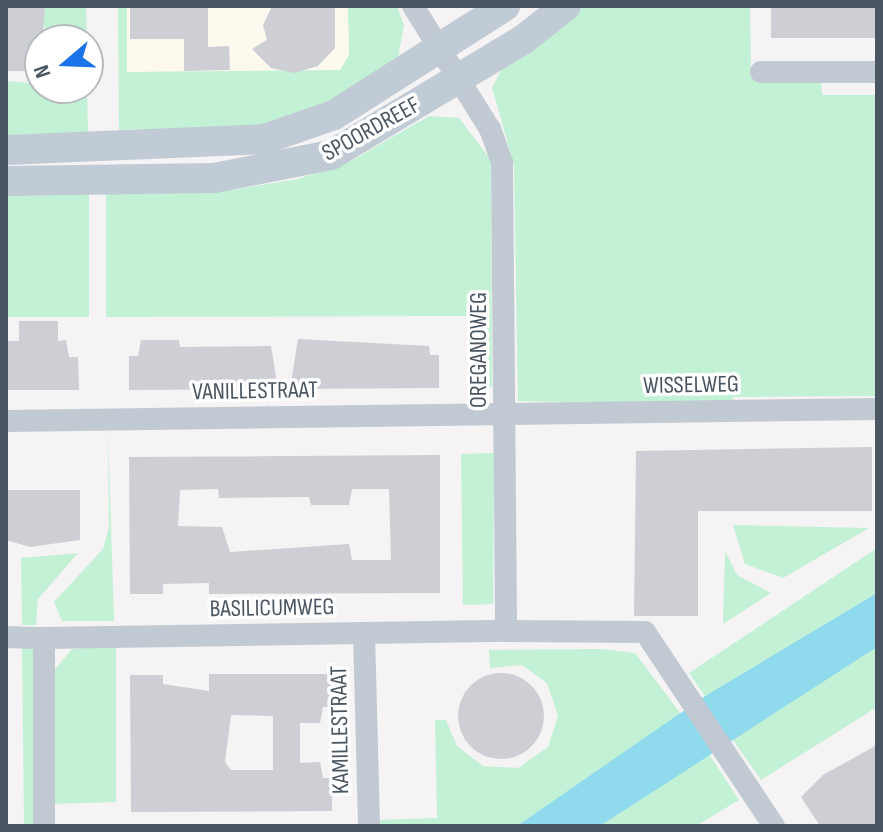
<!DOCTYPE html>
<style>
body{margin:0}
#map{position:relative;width:883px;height:832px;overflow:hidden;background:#f5f3f3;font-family:"Sofia Sans Condensed",sans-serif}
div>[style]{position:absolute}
.commercial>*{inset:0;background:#fdf9ef}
.green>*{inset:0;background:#c3f1d5}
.water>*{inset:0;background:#90daee}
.building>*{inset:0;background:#cdcfd5}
.round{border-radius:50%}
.street>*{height:22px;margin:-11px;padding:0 11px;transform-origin:11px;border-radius:11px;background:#c1cad2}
.secondary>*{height:30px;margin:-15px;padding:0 15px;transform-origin:15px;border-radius:15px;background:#c1cbd6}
span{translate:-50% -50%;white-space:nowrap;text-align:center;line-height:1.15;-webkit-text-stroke:7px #fff;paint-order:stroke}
.street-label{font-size:24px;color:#4a5661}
.frame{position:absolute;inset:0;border:8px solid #4a5661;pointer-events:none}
.north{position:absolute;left:24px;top:24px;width:80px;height:80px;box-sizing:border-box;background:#fff;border:2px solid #b7bbc0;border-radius:50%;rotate:251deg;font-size:22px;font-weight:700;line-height:32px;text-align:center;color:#4a5661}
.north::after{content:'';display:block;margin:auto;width:28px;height:36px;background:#1a73e8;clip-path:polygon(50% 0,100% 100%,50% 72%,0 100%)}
</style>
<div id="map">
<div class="commercial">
<div style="clip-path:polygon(127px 6px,348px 6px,349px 55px,341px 70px,127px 72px)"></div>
</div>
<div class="green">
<div style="clip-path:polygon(40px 6px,86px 6px,87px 40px,75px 40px,75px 31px,45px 31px)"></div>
<div style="clip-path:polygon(118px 6px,127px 6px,127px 72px,340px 70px,349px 55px,348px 6px,397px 6px,404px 25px,398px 58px,326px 107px,284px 122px,142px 137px,142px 129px,119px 130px)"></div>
<div style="clip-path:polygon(581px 6px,750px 6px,751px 67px,821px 78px,822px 95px,877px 95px,877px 396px,733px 397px,732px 406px,518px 401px,514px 165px,492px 88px,501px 71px)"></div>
<div style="clip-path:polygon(6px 81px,87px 88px,88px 134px,6px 135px)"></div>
<div style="clip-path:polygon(429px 116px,459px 118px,491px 160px,492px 387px,481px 388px,478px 316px,106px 317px,106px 194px,218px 192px,298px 179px,351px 161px)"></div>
<div style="clip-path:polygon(6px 195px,89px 195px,89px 317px,6px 317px)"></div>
<div style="clip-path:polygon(108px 431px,114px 621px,62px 621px,54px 602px,103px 549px,109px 527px)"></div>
<div style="clip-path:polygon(494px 453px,493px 604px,463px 605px,461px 454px)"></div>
<div style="clip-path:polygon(733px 525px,869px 528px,783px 578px,745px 564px)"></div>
<div style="clip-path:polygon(877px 548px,877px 593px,705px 696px,689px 673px)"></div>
<div style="clip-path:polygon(725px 551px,737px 575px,771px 593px,723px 624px)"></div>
<div style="clip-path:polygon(78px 553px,38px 599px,36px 625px,22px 625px,21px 558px)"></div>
<div style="clip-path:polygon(22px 644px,33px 644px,34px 826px,24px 826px)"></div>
<div style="clip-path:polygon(116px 646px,116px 802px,52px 804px,53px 672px,72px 649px)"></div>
<div style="clip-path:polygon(877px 646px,877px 707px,761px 780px,733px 740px)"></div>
<div style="clip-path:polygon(602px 649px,635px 653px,681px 714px,517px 826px,376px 826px,376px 820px,437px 818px,435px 720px,446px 720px,457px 746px,483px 766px,518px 768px,548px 747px,558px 716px,547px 683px,522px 665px,490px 668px,489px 650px)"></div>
<div style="clip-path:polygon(709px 754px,739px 800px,696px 826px,600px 826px)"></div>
</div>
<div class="water">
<div style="clip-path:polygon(877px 593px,877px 647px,600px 826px,517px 826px,705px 696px)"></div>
</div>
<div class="building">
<div style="clip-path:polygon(6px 6px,45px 6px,40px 71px,6px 71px)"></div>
<div style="clip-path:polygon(130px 6px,208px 6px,208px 47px,229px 46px,230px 70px,184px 71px,184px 39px,130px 39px)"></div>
<div style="clip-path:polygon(272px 6px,335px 6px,335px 48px,318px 66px,294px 73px,271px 68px,252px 49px,267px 40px,263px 25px)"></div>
<div style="clip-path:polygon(771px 6px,877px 6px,877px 38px,771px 38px)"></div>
<div style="clip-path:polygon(19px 321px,58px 321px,58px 341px,66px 340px,69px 357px,78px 357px,79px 390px,6px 390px,6px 341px,19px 341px)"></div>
<div style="clip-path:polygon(298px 339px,429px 346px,430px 355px,439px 355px,439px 388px,290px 389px)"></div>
<div style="clip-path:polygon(141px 340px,179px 340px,180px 347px,271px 346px,278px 389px,129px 390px,129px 356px,138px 356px)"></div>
<div style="clip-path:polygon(872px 447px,872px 511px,698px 511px,698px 616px,634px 616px,636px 451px)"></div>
<div style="clip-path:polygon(evenodd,440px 455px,440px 593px,209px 594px,209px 583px,163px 584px,163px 594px,130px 594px,129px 457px,440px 455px,218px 489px,219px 498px,309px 497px,311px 505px,349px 505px,352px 489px,389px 489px,391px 560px,352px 560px,349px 544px,230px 552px,222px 527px,178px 526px,180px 490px,218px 489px)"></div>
<div style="clip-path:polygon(6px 490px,80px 490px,80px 540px,30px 547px,6px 540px)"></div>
<div class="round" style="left:458px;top:673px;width:86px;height:86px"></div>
<div style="clip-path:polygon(evenodd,209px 674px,332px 674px,332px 707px,323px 707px,320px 723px,300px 723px,300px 763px,320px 762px,323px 778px,332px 778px,332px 811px,131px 812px,130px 675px,163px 675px,163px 684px,209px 691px,209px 674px,231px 715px,273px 716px,273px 770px,231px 770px,225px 762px,231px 715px)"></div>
<div style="clip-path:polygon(877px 745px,877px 826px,820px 826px,801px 797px,823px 775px)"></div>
</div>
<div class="street">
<div style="left:413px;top:6px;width:145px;rotate:58deg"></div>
<div style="left:490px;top:129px;width:35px;rotate:70deg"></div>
<div style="left:502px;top:162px;width:469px;rotate:89.5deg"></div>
<div style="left:761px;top:72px;width:116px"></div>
<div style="left:6px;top:421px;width:871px;rotate:-0.79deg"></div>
<div style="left:364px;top:633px;width:193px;rotate:88.5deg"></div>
<div style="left:6px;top:637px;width:38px;rotate:2deg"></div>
<div style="left:44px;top:826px;width:188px;rotate:-90deg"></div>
<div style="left:44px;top:638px;width:462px;rotate:-0.9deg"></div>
<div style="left:506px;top:631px;width:139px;rotate:0.4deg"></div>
<div style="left:645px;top:632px;width:233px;rotate:56.4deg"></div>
</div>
<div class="secondary">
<div style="left:6px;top:150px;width:259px;rotate:-2.4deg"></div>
<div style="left:265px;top:139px;width:73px;rotate:-19.2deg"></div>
<div style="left:334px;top:115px;width:203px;rotate:-32.5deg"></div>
<div style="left:6px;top:181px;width:208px;rotate:-0.8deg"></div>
<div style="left:214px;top:178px;width:119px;rotate:-11.1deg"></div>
<div style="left:331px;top:155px;width:225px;rotate:-31deg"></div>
<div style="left:524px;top:39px;width:53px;rotate:-38.2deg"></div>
</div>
<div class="street-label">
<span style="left:371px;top:129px;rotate:-29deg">SPOORDREEF</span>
<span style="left:479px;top:350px;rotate:-90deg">OREGANOWEG</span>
<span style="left:691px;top:385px;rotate:-1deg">WISSELWEG</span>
<span style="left:255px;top:391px;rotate:-1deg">VANILLESTRAAT</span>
<span style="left:272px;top:608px;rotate:-1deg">BASILICUMWEG</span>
<span style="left:340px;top:730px;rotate:-91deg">KAMILLESTRAAT</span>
</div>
<div class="frame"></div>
<div class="north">N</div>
</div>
